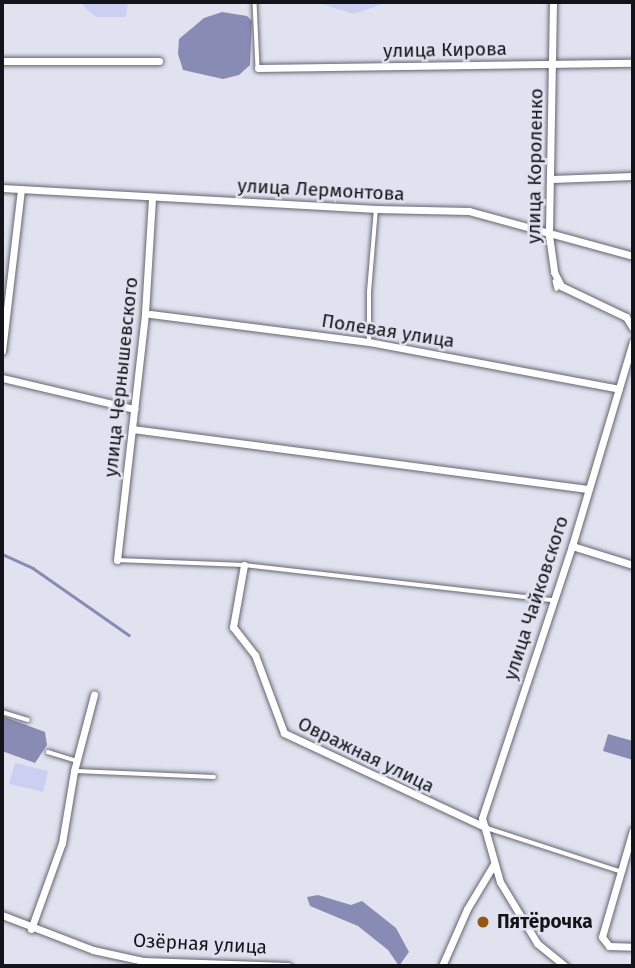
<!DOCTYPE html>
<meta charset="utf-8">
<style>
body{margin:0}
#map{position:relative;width:635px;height:968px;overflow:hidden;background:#e0e2ef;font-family:"Fira Sans",sans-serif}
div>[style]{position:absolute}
.green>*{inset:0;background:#cbcff1}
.water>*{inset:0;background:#888cb4}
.stream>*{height:2.5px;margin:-1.25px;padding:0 1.25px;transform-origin:1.25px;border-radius:1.25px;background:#888cb4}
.roads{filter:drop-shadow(0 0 2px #646571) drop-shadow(0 0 2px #646571)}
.lane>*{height:3.5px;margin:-1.75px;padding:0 1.75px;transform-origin:1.75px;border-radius:1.75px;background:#fff}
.street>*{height:7px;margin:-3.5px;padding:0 3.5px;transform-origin:3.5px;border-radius:3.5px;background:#fff}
.dots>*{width:19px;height:19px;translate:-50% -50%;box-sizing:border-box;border:4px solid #e0e2ef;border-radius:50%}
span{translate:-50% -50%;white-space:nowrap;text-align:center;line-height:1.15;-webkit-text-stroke:5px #e0e2ef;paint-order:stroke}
.street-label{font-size:19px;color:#131419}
.poi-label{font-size:19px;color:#131419;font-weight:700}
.left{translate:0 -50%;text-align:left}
.frame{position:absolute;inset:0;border:4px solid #131419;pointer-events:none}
</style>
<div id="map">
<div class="green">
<div style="clip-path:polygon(79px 2px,128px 2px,126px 17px,96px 17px)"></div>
<div style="clip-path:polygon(316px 2px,388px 2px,354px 14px)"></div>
<div style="clip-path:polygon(15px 763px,48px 771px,43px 792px,9px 784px)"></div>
</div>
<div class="water">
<div style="clip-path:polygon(222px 12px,247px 16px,252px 21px,250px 65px,239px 75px,223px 79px,183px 70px,178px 54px,179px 39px,204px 18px)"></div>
<div style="clip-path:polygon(2px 716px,45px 732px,47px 745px,35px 763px,2px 751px)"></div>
<div style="clip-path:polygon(608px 734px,633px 741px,633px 760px,603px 751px)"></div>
<div style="clip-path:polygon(318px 895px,351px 905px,362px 901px,396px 928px,409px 952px,399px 966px,388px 950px,358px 926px,310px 906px,307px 897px)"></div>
</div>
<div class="stream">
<div style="left:2px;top:554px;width:34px;rotate:24deg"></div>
<div style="left:33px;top:568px;width:117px;rotate:34.9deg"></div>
</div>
<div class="roads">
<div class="lane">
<div style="left:255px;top:2px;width:66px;rotate:87.4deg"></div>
<div style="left:555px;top:281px;width:8px;rotate:76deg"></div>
<div style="left:369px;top:340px;width:48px;rotate:-90deg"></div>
<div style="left:369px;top:292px;width:83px;rotate:-85.2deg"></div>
<div style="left:117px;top:560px;width:127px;rotate:2.3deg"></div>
<div style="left:244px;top:565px;width:311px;rotate:6.5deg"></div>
<div style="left:2px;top:712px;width:27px;rotate:17deg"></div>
<div style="left:48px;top:752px;width:28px;rotate:17deg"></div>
<div style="left:76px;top:771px;width:138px;rotate:2.5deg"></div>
<div style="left:487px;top:828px;width:139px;rotate:18deg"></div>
</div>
<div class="street">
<div style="left:553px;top:2px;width:233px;rotate:91deg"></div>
<div style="left:549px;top:235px;width:37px;rotate:82deg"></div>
<div style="left:554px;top:272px;width:16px;rotate:63deg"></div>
<div style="left:561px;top:286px;width:72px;rotate:25.5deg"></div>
<div style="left:626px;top:317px;width:13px;rotate:58deg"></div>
<div style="left:2px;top:61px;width:157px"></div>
<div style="left:258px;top:68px;width:375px;rotate:-0.8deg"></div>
<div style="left:551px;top:179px;width:82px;rotate:-2.1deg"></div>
<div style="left:2px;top:188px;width:375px;rotate:3.2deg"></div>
<div style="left:376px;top:209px;width:93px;rotate:1.2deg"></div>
<div style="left:469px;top:211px;width:170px;rotate:15.3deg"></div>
<div style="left:150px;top:314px;width:221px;rotate:7.3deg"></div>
<div style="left:369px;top:342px;width:254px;rotate:10.6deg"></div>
<div style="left:2px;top:351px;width:163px;rotate:-83.3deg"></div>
<div style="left:2px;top:378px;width:136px;rotate:13.2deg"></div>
<div style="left:132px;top:429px;width:458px;rotate:7.5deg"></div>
<div style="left:572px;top:546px;width:64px;rotate:17.3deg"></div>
<div style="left:117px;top:560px;width:249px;rotate:-83.5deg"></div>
<div style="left:145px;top:313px;width:116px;rotate:-86.5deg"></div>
<div style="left:244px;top:565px;width:63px;rotate:100.1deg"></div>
<div style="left:233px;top:627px;width:36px;rotate:52deg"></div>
<div style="left:255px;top:655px;width:83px;rotate:69.6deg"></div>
<div style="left:284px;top:733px;width:222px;rotate:25.1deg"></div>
<div style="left:633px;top:830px;width:111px;rotate:106.2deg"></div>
<div style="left:602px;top:937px;width:11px;rotate:52deg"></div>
<div style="left:609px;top:946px;width:24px;rotate:2deg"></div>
<div style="left:2px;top:915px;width:97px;rotate:21deg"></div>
<div style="left:93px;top:950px;width:51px;rotate:12.4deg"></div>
<div style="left:143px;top:961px;width:145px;rotate:2deg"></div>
<div style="left:31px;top:929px;width:91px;rotate:-70.2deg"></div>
<div style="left:62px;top:843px;width:73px;rotate:-80.5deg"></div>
<div style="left:74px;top:771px;width:79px;rotate:-75.3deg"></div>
<div style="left:442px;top:966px;width:62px;rotate:-66.3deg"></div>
<div style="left:467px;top:909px;width:52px;rotate:-59deg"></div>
<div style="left:565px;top:966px;width:36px;rotate:-141deg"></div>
<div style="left:537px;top:943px;width:71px;rotate:-121.2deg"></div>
<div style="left:500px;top:882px;width:66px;rotate:-105.7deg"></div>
<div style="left:482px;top:818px;width:287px;rotate:-71.7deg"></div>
<div style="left:572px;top:546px;width:213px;rotate:-73.4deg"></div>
</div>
</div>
<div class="dots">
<div style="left:483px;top:922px;background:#915913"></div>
</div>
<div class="street-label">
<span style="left:445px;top:50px;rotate:-1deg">улица Кирова</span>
<span style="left:535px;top:166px;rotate:-89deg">улица Короленко</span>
<span style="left:321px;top:190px;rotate:3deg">улица Лермонтова</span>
<span style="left:388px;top:331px;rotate:9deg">Полевая улица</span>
<span style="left:121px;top:377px;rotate:-84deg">улица Чернышевского</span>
<span style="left:536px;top:598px;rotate:-72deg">улица Чайковского</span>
<span style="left:366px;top:755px;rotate:26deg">Овражная улица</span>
<span style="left:200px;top:944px;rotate:3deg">Озёрная улица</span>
</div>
<div class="poi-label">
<span class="left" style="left:497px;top:922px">Пятёрочка</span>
</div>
<div class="frame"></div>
</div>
